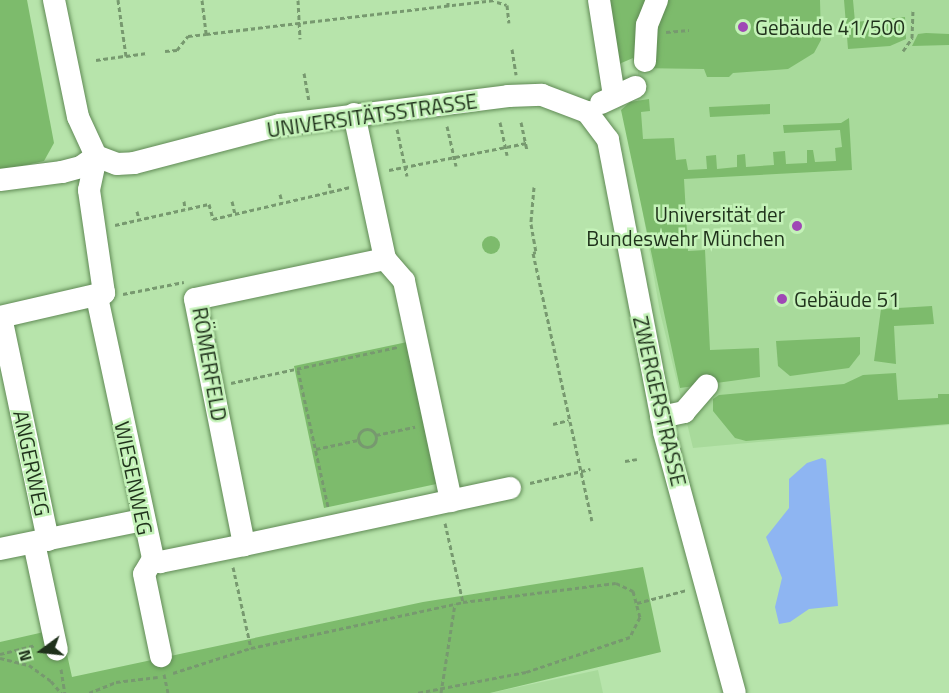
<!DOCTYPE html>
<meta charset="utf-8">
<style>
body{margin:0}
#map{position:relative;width:949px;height:693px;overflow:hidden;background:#b7e4ab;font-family:"Titillium Web",sans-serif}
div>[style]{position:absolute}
.built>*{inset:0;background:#a8da9b}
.green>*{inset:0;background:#7dbb6c}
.round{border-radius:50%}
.water>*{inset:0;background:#8eb5f2}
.path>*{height:3px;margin-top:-1.5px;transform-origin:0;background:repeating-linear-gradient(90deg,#77996f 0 4.5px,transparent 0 7.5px)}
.path>.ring{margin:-1.5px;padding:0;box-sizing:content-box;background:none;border:3px solid #77996f;border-radius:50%}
.roads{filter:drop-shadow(0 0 2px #608a55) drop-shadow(0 0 2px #608a55)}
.minor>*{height:22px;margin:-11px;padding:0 11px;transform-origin:11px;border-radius:11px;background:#fff}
.dots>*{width:16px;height:16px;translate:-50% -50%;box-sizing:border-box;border:3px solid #c4f2b8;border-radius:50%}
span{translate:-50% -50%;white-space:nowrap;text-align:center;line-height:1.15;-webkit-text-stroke:5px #c4f2b8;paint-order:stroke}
.poi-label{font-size:21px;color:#1f311b}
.left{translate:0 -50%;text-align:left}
.right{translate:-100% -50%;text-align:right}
.street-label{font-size:21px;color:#1f311b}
.north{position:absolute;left:12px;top:621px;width:60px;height:60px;-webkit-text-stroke:4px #c4f2b8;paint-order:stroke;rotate:255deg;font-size:16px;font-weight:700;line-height:24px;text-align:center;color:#1f311b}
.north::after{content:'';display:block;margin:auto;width:21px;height:27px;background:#1f311b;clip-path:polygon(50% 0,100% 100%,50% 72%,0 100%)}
</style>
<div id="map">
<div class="built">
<div style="clip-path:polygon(629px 0,949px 0,949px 425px,693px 448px,660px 312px,638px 184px,638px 65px)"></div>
<div style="clip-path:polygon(598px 670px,603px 693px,490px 693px)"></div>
</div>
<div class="green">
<div style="clip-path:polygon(0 0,27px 0,54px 143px,44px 161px,0 171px)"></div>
<div style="clip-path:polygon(606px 0,820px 0,821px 40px,814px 53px,788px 69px,733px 73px,729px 77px,707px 77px,704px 69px,636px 68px,633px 58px,619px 64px)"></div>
<div style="clip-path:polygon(844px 0,853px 0,855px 22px,905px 17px,906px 39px,890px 46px,848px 49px)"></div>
<div style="clip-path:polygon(926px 33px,949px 34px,949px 45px,912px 46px,918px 34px)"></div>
<div style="clip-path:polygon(649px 99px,650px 111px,641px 112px,643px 139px,674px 138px,676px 160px,686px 159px,688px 170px,707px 169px,706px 156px,716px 155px,717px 169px,737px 167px,737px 155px,745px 154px,746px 167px,774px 165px,773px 152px,785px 151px,786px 164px,807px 163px,807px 150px,813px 150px,815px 162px,836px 161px,835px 148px,842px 147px,840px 130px,784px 133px,783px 125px,841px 123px,849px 118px,852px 170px,684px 179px,688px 251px,705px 250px,710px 350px,759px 348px,760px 377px,680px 388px,621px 110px,630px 102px)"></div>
<div style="clip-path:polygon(770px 104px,770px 114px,710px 117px,709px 107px)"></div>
<div class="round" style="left:482px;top:236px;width:18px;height:18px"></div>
<div style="clip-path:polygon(932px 306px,934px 324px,894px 326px,896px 364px,874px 361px,881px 309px)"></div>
<div style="clip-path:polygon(860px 337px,860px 354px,849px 368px,790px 376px,778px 366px,776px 341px)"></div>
<div style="clip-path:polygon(412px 341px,441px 483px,324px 508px,294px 366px)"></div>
<div style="clip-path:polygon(896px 373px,898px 400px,938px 398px,938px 394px,949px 394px,949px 424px,746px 441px,735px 438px,713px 411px,713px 399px,719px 395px,844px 384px,863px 375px)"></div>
<div style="clip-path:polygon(643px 567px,661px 652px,490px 693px,0 693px,0 642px,44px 632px,66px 650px,72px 677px,423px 602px)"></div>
</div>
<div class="water">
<div style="clip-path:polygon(822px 458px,826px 460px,838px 606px,809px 609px,790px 622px,779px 624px,775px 607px,782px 578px,766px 537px,789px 508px,789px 479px,807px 463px)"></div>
</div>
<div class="path">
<div style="left:202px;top:0;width:34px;rotate:83deg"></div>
<div style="left:206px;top:34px;width:293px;rotate:-6.7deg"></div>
<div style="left:298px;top:0;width:39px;rotate:87deg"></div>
<div style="left:497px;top:2px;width:10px;rotate:17deg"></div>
<div style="left:507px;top:5px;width:18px;rotate:84deg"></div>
<div style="left:448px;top:7px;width:7px;rotate:-90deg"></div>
<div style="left:798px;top:24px;width:8px"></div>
<div style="left:666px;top:32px;width:23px;rotate:-5deg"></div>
<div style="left:512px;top:49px;width:26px;rotate:81deg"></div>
<div style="left:165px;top:51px;width:12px;rotate:-5deg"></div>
<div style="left:177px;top:50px;width:18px;rotate:-52deg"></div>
<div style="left:188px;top:36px;width:18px;rotate:-6deg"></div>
<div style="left:903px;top:51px;width:16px;rotate:-55deg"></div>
<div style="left:912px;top:38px;width:27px;rotate:-88deg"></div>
<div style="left:126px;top:56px;width:21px;rotate:-8deg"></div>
<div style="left:96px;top:60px;width:30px;rotate:-8deg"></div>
<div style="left:126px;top:56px;width:57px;rotate:-98.1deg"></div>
<div style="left:304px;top:73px;width:27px;rotate:80deg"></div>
<div style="left:500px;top:122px;width:34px;rotate:78deg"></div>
<div style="left:521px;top:122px;width:29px;rotate:78deg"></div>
<div style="left:447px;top:126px;width:41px;rotate:77.3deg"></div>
<div style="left:397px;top:129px;width:48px;rotate:78deg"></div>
<div style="left:389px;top:170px;width:140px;rotate:-11.1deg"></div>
<div style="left:329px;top:183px;width:10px;rotate:79deg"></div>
<div style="left:534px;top:187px;width:37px;rotate:95deg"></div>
<div style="left:531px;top:224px;width:28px;rotate:80deg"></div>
<div style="left:536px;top:252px;width:3px;rotate:162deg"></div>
<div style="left:533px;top:253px;width:274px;rotate:77.6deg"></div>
<div style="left:280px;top:194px;width:9px;rotate:77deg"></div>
<div style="left:184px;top:201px;width:8px;rotate:83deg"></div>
<div style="left:232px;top:201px;width:13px;rotate:77deg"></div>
<div style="left:137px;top:211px;width:9px;rotate:77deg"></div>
<div style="left:115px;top:225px;width:96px;rotate:-12.6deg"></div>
<div style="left:209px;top:204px;width:16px;rotate:75deg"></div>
<div style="left:213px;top:219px;width:141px;rotate:-13.1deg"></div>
<div style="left:123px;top:294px;width:62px;rotate:-11.1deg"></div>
<div style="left:298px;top:370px;width:140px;rotate:77.6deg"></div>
<div style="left:231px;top:383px;width:171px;rotate:-12.2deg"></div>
<div style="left:553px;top:424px;width:16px;rotate:-14deg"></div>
<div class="ring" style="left:358px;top:429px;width:15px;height:15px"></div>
<div style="left:376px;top:435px;width:40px;rotate:-12deg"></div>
<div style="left:316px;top:449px;width:43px;rotate:-12.1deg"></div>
<div style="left:625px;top:461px;width:12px;rotate:-9deg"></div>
<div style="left:530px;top:483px;width:62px;rotate:-13.1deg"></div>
<div style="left:445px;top:523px;width:81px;rotate:77.2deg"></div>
<div style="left:233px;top:567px;width:83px;rotate:77.5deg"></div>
<div style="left:637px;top:603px;width:52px;rotate:-14.6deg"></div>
<div style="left:0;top:654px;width:37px;rotate:-14deg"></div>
<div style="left:0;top:658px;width:30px;rotate:14deg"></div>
<div style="left:29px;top:665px;width:27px;rotate:36deg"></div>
<div style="left:51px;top:681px;width:16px;rotate:50deg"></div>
<div style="left:61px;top:669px;width:24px;rotate:81deg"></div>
<div style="left:173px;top:673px;width:82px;rotate:-17.8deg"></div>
<div style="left:251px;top:648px;width:217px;rotate:-12.2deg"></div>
<div style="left:463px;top:602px;width:154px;rotate:-7.1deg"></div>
<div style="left:616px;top:583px;width:19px;rotate:25deg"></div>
<div style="left:633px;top:591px;width:27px;rotate:75deg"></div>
<div style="left:640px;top:617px;width:22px;rotate:117deg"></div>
<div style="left:630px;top:637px;width:110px;rotate:161.4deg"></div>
<div style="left:526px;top:672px;width:111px;rotate:169.1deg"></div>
<div style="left:164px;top:674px;width:19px;rotate:78deg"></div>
<div style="left:89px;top:693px;width:29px;rotate:-22deg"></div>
<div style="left:116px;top:682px;width:42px;rotate:-6.8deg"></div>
<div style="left:441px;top:693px;width:90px;rotate:-81.1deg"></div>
</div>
<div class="roads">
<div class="minor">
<div style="left:54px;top:0;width:119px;rotate:78.4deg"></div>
<div style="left:78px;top:117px;width:43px;rotate:65.2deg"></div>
<div style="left:599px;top:0;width:97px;rotate:81.1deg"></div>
<div style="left:645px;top:61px;width:36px;rotate:-87deg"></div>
<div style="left:647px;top:25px;width:27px;rotate:-68deg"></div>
<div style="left:601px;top:103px;width:38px;rotate:-25deg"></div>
<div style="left:354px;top:114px;width:148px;rotate:77.9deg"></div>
<div style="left:385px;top:259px;width:29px;rotate:49deg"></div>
<div style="left:404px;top:281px;width:225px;rotate:77.9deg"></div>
<div style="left:96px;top:156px;width:22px;rotate:21deg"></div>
<div style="left:117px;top:164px;width:17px;rotate:-3deg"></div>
<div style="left:134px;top:163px;width:151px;rotate:-14.6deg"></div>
<div style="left:280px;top:125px;width:230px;rotate:-7.2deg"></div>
<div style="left:508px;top:96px;width:34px;rotate:-2deg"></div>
<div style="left:542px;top:95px;width:48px;rotate:20.7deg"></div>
<div style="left:587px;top:112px;width:35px;rotate:53deg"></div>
<div style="left:608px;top:140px;width:297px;rotate:79.1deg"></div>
<div style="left:664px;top:432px;width:270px;rotate:74.8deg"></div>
<div style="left:0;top:180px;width:63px;rotate:-7.4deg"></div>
<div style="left:62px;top:172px;width:20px;rotate:-15deg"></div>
<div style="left:81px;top:167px;width:19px;rotate:-36deg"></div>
<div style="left:385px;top:259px;width:194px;rotate:168.1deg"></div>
<div style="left:195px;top:299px;width:251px;rotate:78.7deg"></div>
<div style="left:244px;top:545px;width:272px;rotate:-12.1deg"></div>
<div style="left:97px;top:297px;width:268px;rotate:77.9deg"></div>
<div style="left:153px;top:559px;width:17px;rotate:121deg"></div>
<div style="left:144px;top:574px;width:84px;rotate:78.3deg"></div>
<div style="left:0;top:317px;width:107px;rotate:-13deg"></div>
<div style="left:104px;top:293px;width:104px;rotate:-98.3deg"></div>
<div style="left:89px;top:190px;width:35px;rotate:-78deg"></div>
<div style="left:1px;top:317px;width:228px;rotate:78.1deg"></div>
<div style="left:661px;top:417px;width:24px;rotate:-12deg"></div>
<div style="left:684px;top:412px;width:35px;rotate:-49deg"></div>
<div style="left:34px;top:543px;width:109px;rotate:77.9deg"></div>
<div style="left:0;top:549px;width:146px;rotate:-11.5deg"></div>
<div style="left:153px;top:559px;width:8px;rotate:23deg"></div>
<div style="left:160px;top:562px;width:86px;rotate:-11.4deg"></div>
</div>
</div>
<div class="dots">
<div style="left:743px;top:27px;background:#9f48b5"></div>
<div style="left:797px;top:226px;background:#9f48b5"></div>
<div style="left:782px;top:299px;background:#9f48b5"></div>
</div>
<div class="poi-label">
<span class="left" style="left:755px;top:27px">Gebäude 41/500</span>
<span class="right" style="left:785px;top:226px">Universität der<br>Bundeswehr München</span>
<span class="left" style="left:794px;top:299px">Gebäude 51</span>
</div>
<div class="street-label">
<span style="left:372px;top:115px;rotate:-8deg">UNIVERSITÄTSSTRASSE</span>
<span style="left:210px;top:364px;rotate:80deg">RÖMERFELD</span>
<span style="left:660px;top:401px;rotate:77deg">ZWERGERSTRASSE</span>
<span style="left:32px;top:463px;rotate:78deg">ANGERWEG</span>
<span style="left:134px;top:478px;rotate:78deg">WIESENWEG</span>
</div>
<div class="north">N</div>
</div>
